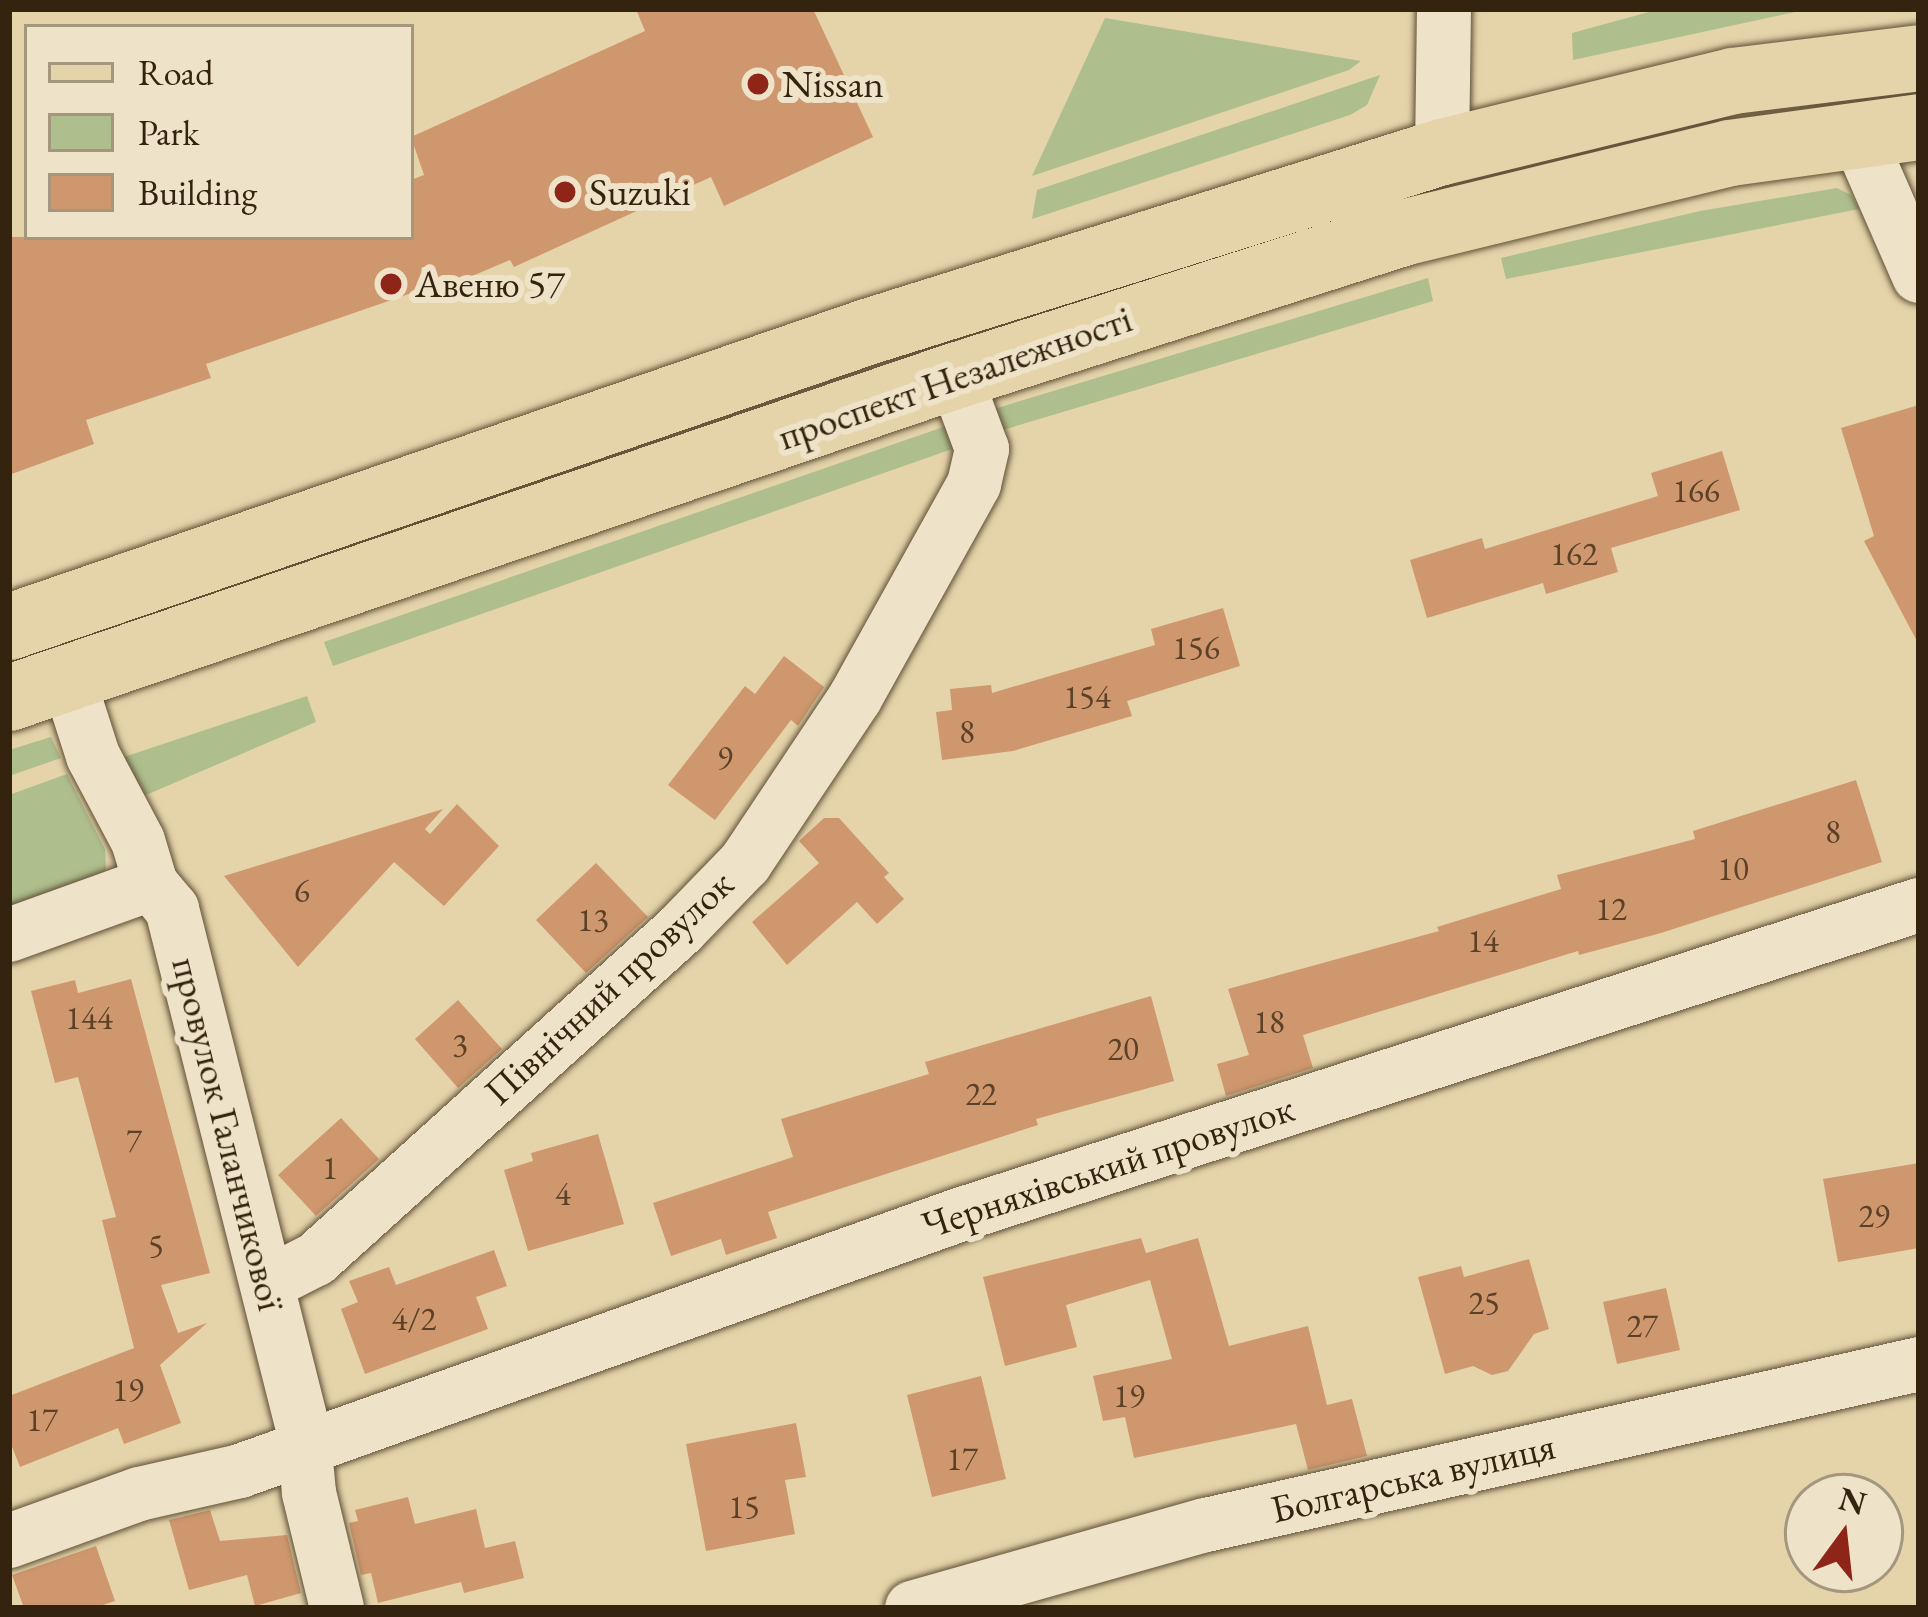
<!DOCTYPE html>
<meta charset="utf-8">
<style>
body{margin:0}
#map{position:relative;width:1928px;height:1617px;overflow:hidden;background:#e5d4aa;font-family:"EB Garamond",serif}
div>[style]{position:absolute}
.green>*{inset:0;background:#aebe8d}
.building>*{inset:0;background:#cf976e}
.roads{filter:drop-shadow(0 0 3px #605036) drop-shadow(0 0 3px #605036)}
.minor>*{height:54px;margin:-27px;padding:0 27px;transform-origin:27px;border-radius:27px;background:#eee3c8}
.major>*{height:66px;margin:-33px;padding:0 33px;transform-origin:33px;border-radius:33px;background:#e5d4aa}
.dots>*{width:33px;height:33px;translate:-50% -50%;box-sizing:border-box;border:6px solid #eee3c8;border-radius:50%}
span{translate:-50% -50%;white-space:nowrap;text-align:center;line-height:1.15;-webkit-text-stroke:12px #eee3c8;paint-order:stroke}
.number-label{font-size:33px;color:#5b4127}
.number-label span{-webkit-text-stroke-width:0}
.poi-label{font-size:39px;color:#34240f}
.left{translate:0 -50%;text-align:left}
.street-label{font-size:39px;color:#34240f}
.frame{position:absolute;inset:0;border:12px solid #34240f;pointer-events:none}
.legend{position:absolute;left:24px;top:24px;width:390px;height:216px;box-sizing:border-box;background:#eee3c8;border:3px solid #a4977e;margin:0;padding:15px 21px;list-style:none;font-size:36px;color:#34240f}
.legend li{display:flex;align-items:center;gap:24px;height:60px}
.legend b{width:60px;border:3px solid #a4977e}
.north{position:absolute;left:1784px;top:1473px;width:120px;height:120px;box-sizing:border-box;background:#eee3c8;border:3px solid #a4977e;border-radius:50%;rotate:15deg;font-size:33px;font-weight:700;line-height:48px;text-align:center;color:#34240f}
.north::after{content:'';display:block;margin:auto;width:42px;height:54px;background:#8f2418;clip-path:polygon(50% 0,100% 100%,50% 72%,0 100%)}
</style>
<div id="map">
<div class="green">
<div style="clip-path:polygon(1660px 9px,1809px 9px,1573px 60px,1572px 33px)"></div>
<div style="clip-path:polygon(1105px 18px,1361px 61px,1349px 70px,1032px 176px)"></div>
<div style="clip-path:polygon(1380px 75px,1367px 105px,1350px 115px,1032px 219px,1037px 190px)"></div>
<div style="clip-path:polygon(1837px 188px,1851px 195px,1859px 209px,1506px 279px,1501px 258px,1700px 211px)"></div>
<div style="clip-path:polygon(1428px 278px,1433px 301px,1003px 430px,994px 409px)"></div>
<div style="clip-path:polygon(949px 425px,958px 447px,333px 666px,324px 642px)"></div>
<div style="clip-path:polygon(307px 696px,316px 722px,139px 798px,115px 760px)"></div>
<div style="clip-path:polygon(51px 737px,61px 758px,9px 776px,9px 750px)"></div>
<div style="clip-path:polygon(67px 774px,105px 849px,106px 868px,99px 884px,9px 918px,9px 795px)"></div>
</div>
<div class="building">
<div style="clip-path:polygon(636px 9px,813px 9px,873px 137px,724px 206px,711px 177px,514px 267px,510px 260px,432px 293px,429px 287px,206px 364px,211px 378px,86px 420px,94px 444px,9px 475px,9px 237px,411px 237px,411px 180px,424px 175px,411px 137px,645px 31px)"></div>
<div style="clip-path:polygon(1919px 405px,1919px 645px,1864px 541px,1874px 536px,1841px 428px)"></div>
<div style="clip-path:polygon(1722px 451px,1740px 510px,1611px 548px,1618px 572px,1546px 594px,1543px 583px,1427px 618px,1410px 560px,1482px 538px,1485px 549px,1658px 496px,1651px 473px)"></div>
<div style="clip-path:polygon(1223px 608px,1240px 666px,1127px 701px,1132px 716px,1013px 751px,942px 760px,936px 712px,952px 710px,950px 689px,991px 685px,992px 693px,1155px 645px,1151px 629px)"></div>
<div style="clip-path:polygon(784px 656px,824px 687px,798px 726px,791px 720px,715px 820px,668px 785px,745px 686px,755px 694px)"></div>
<div style="clip-path:polygon(1856px 780px,1882px 862px,1661px 933px,1579px 955px,1578px 951px,1303px 1035px,1313px 1068px,1226px 1096px,1217px 1064px,1249px 1055px,1228px 989px,1439px 931px,1437px 927px,1561px 889px,1557px 875px,1695px 839px,1693px 831px)"></div>
<div style="clip-path:polygon(457px 804px,499px 846px,444px 906px,394px 862px,298px 967px,224px 876px,443px 809px,425px 829px,430px 834px)"></div>
<div style="clip-path:polygon(824px 818px,839px 818px,889px 873px,884px 877px,904px 899px,877px 924px,857px 902px,787px 965px,752px 922px,819px 863px,799px 841px)"></div>
<div style="clip-path:polygon(596px 863px,648px 917px,586px 973px,536px 920px)"></div>
<div style="clip-path:polygon(131px 979px,210px 1273px,161px 1285px,178px 1333px,207px 1323px,160px 1365px,181px 1423px,124px 1444px,118px 1428px,20px 1467px,9px 1439px,9px 1396px,134px 1348px,102px 1220px,116px 1217px,78px 1077px,55px 1083px,31px 991px,75px 980px,78px 993px)"></div>
<div style="clip-path:polygon(1151px 996px,1174px 1081px,1036px 1119px,1038px 1125px,768px 1212px,777px 1238px,726px 1255px,721px 1239px,671px 1256px,653px 1203px,793px 1157px,781px 1119px,929px 1074px,925px 1062px)"></div>
<div style="clip-path:polygon(458px 1000px,502px 1049px,458px 1088px,415px 1039px)"></div>
<div style="clip-path:polygon(341px 1118px,379px 1159px,316px 1216px,278px 1175px)"></div>
<div style="clip-path:polygon(598px 1134px,624px 1224px,528px 1251px,504px 1170px,533px 1161px,531px 1153px)"></div>
<div style="clip-path:polygon(1919px 1163px,1919px 1248px,1838px 1262px,1823px 1179px)"></div>
<div style="clip-path:polygon(1141px 1238px,1146px 1253px,1198px 1238px,1229px 1346px,1308px 1326px,1327px 1405px,1352px 1399px,1367px 1456px,1308px 1470px,1296px 1424px,1134px 1458px,1125px 1417px,1103px 1421px,1093px 1376px,1172px 1359px,1150px 1280px,1066px 1305px,1077px 1347px,1005px 1366px,983px 1277px)"></div>
<div style="clip-path:polygon(494px 1250px,507px 1286px,476px 1297px,488px 1329px,365px 1374px,341px 1309px,358px 1302px,349px 1281px,389px 1267px,396px 1285px)"></div>
<div style="clip-path:polygon(1529px 1259px,1549px 1329px,1534px 1334px,1508px 1371px,1492px 1375px,1473px 1366px,1445px 1374px,1418px 1277px,1461px 1266px,1464px 1277px)"></div>
<div style="clip-path:polygon(1666px 1288px,1680px 1350px,1617px 1364px,1603px 1302px)"></div>
<div style="clip-path:polygon(981px 1376px,1006px 1479px,932px 1497px,907px 1395px)"></div>
<div style="clip-path:polygon(796px 1423px,806px 1477px,785px 1480px,795px 1534px,706px 1551px,686px 1444px)"></div>
<div style="clip-path:polygon(408px 1497px,415px 1524px,476px 1509px,485px 1548px,515px 1541px,524px 1578px,464px 1593px,461px 1582px,378px 1603px,371px 1573px,361px 1575px,349px 1523px,358px 1521px,355px 1510px)"></div>
<div style="clip-path:polygon(210px 1510px,220px 1541px,287px 1535px,301px 1593px,255px 1606px,247px 1575px,189px 1590px,169px 1520px)"></div>
<div style="clip-path:polygon(96px 1546px,115px 1601px,94px 1608px,24px 1608px,12px 1575px)"></div>
</div>
<div class="roads">
<div class="minor">
<div style="left:1857px;top:134px;width:155px;rotate:66.4deg"></div>
<div style="left:1442px;top:152px;width:143px;rotate:-89.2deg"></div>
<div style="left:68px;top:678px;width:82px;rotate:72.2deg"></div>
<div style="left:93px;top:756px;width:96px;rotate:62.1deg"></div>
<div style="left:138px;top:841px;width:45px;rotate:73.2deg"></div>
<div style="left:151px;top:884px;width:33px;rotate:50deg"></div>
<div style="left:172px;top:909px;width:536px;rotate:75.86deg"></div>
<div style="left:303px;top:1429px;width:64px;rotate:84.6deg"></div>
<div style="left:309px;top:1493px;width:118px;rotate:76.3deg"></div>
<div style="left:9px;top:935px;width:151px;rotate:-19.8deg"></div>
<div style="left:267px;top:1284px;width:55px;rotate:-27deg"></div>
<div style="left:316px;top:1259px;width:492px;rotate:-42.1deg"></div>
<div style="left:681px;top:929px;width:92px;rotate:-45.9deg"></div>
<div style="left:745px;top:863px;width:198px;rotate:-56.3deg"></div>
<div style="left:855px;top:698px;width:245px;rotate:-60.9deg"></div>
<div style="left:974px;top:484px;width:36px;rotate:-77deg"></div>
<div style="left:982px;top:449px;width:78px;rotate:-110.3deg"></div>
<div style="left:9px;top:1541px;width:138px;rotate:-19.9deg"></div>
<div style="left:139px;top:1494px;width:104px;rotate:-12.8deg"></div>
<div style="left:240px;top:1471px;width:763px;rotate:-19.6deg"></div>
<div style="left:959px;top:1215px;width:1009px;rotate:-17.9deg"></div>
<div style="left:912px;top:1608px;width:305px;rotate:-15.8deg"></div>
<div style="left:1206px;top:1525px;width:731px;rotate:-12.72deg"></div>
</div>
<div class="major">
<div style="left:9px;top:627px;width:907px;rotate:-18.97deg"></div>
<div style="left:867px;top:332px;width:603px;rotate:-17.38deg"></div>
<div style="left:1442px;top:152px;width:300px;rotate:-13.7deg"></div>
<div style="left:1733px;top:81px;width:187px;rotate:-7deg"></div>
<div style="left:9px;top:698px;width:999px;rotate:-18.8deg"></div>
<div style="left:955px;top:376px;width:473px;rotate:-17.7deg"></div>
<div style="left:1406px;top:232px;width:333px;rotate:-13.7deg"></div>
<div style="left:1730px;top:153px;width:191px;rotate:-7.8deg"></div>
</div>
</div>
<div class="dots">
<div style="left:758px;top:84px;background:#8f2418"></div>
<div style="left:565px;top:192px;background:#8f2418"></div>
<div style="left:391px;top:284px;background:#8f2418"></div>
</div>
<div class="number-label">
<span style="left:1696px;top:491px">166</span>
<span style="left:1574px;top:554px">162</span>
<span style="left:1196px;top:648px">156</span>
<span style="left:1087px;top:697px">154</span>
<span style="left:967px;top:732px">8</span>
<span style="left:725px;top:758px">9</span>
<span style="left:1833px;top:832px">8</span>
<span style="left:1733px;top:869px">10</span>
<span style="left:302px;top:891px">6</span>
<span style="left:1611px;top:909px">12</span>
<span style="left:593px;top:920px">13</span>
<span style="left:1483px;top:941px">14</span>
<span style="left:89px;top:1018px">144</span>
<span style="left:1269px;top:1022px">18</span>
<span style="left:460px;top:1045px">3</span>
<span style="left:1123px;top:1049px">20</span>
<span style="left:981px;top:1094px">22</span>
<span style="left:134px;top:1141px">7</span>
<span style="left:330px;top:1168px">1</span>
<span style="left:563px;top:1194px">4</span>
<span style="left:1874px;top:1216px">29</span>
<span style="left:156px;top:1246px">5</span>
<span style="left:1484px;top:1303px">25</span>
<span style="left:414px;top:1319px">4/2</span>
<span style="left:1642px;top:1326px">27</span>
<span style="left:128px;top:1390px">19</span>
<span style="left:1129px;top:1396px">19</span>
<span style="left:42px;top:1420px">17</span>
<span style="left:962px;top:1459px">17</span>
<span style="left:744px;top:1507px">15</span>
</div>
<div class="poi-label">
<span class="left" style="left:782px;top:84px">Nissan</span>
<span class="left" style="left:589px;top:192px">Suzuki</span>
<span class="left" style="left:415px;top:284px">Авеню 57</span>
</div>
<div class="street-label">
<span style="left:955px;top:378px;rotate:-19deg">проспект Незалежності</span>
<span style="left:609px;top:988px;rotate:-43deg">Північний провулок</span>
<span style="left:228px;top:1134px;rotate:76deg">провулок Галанчикової</span>
<span style="left:1108px;top:1167px;rotate:-18deg">Черняхівський провулок</span>
<span style="left:1413px;top:1478px;rotate:-13deg">Болгарська вулиця</span>
</div>
<div class="frame"></div>
<ul class="legend">
<li><b style="height:15px;background:#e5d4aa"></b>Road</li>
<li><b style="height:33px;background:#aebe8d"></b>Park</li>
<li><b style="height:33px;background:#cf976e"></b>Building</li>
</ul>
<div class="north">N</div>
</div>
